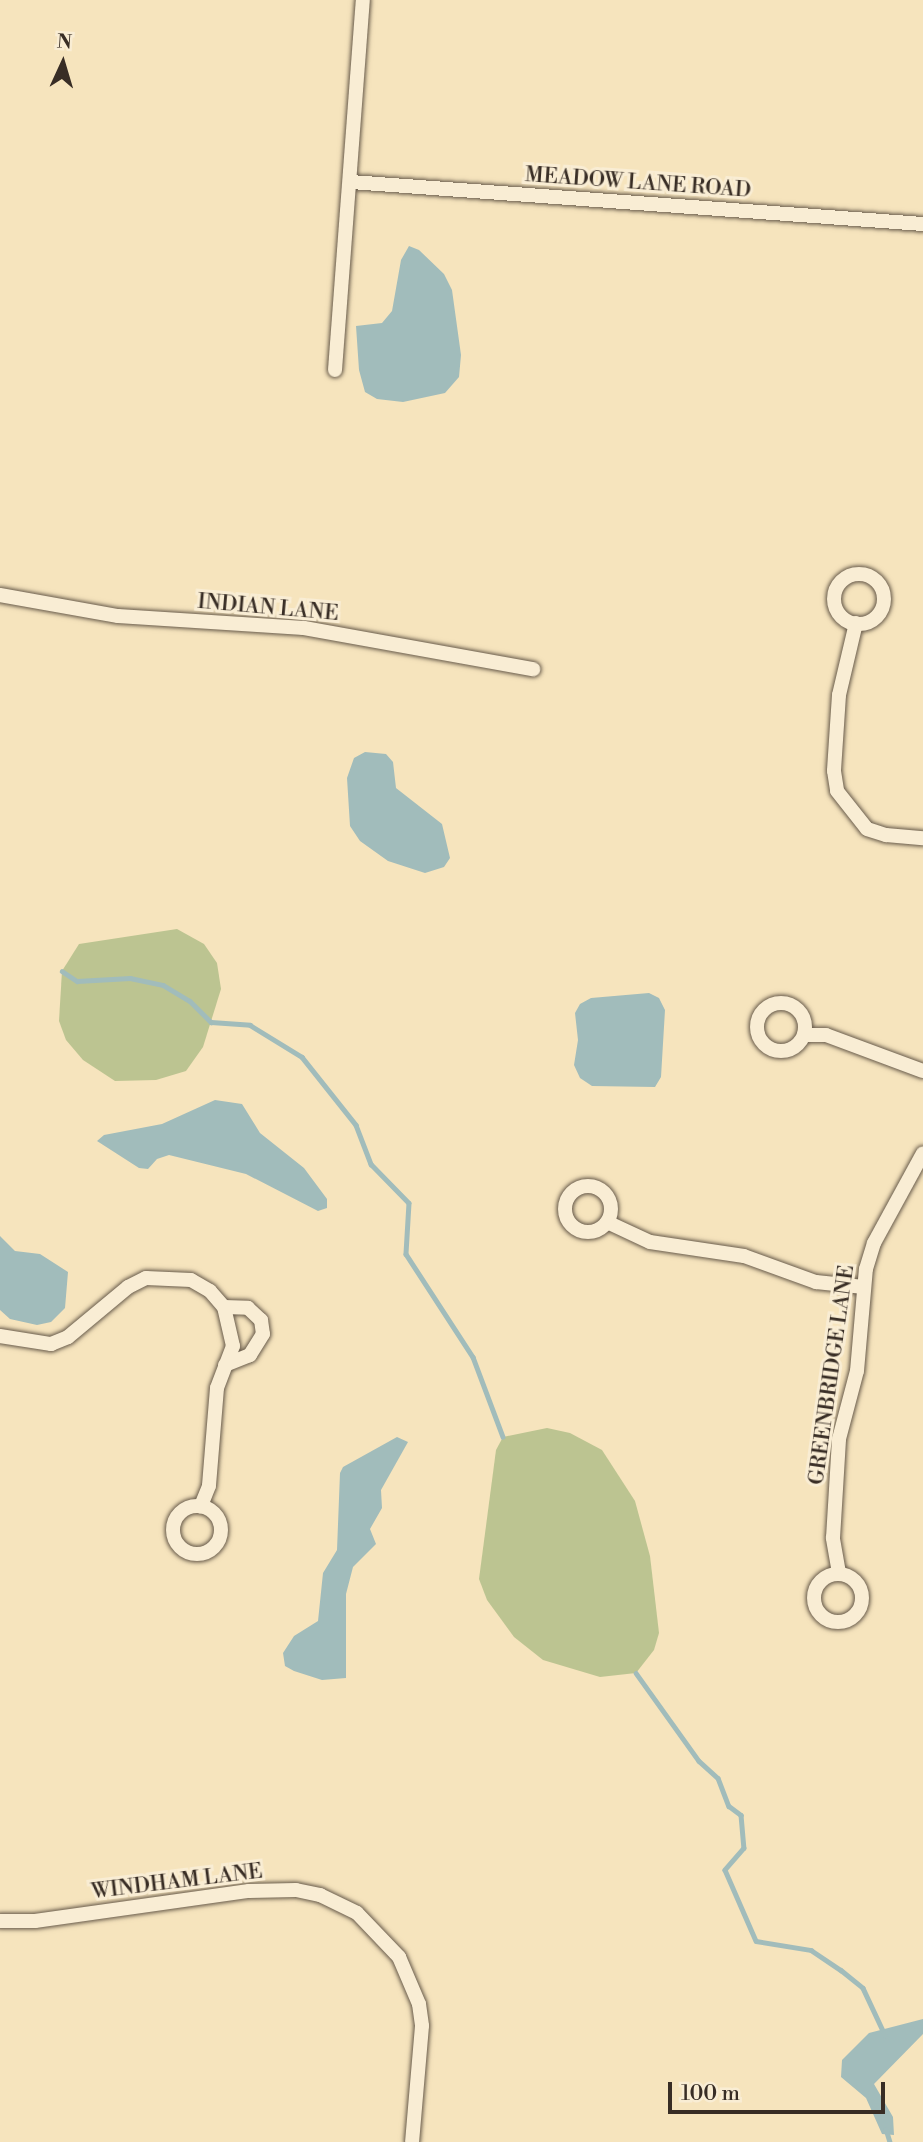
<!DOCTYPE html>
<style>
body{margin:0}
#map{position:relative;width:923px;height:2142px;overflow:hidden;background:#f6e4bd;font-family:"Libre Bodoni",serif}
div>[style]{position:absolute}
.green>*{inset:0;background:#bcc491}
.water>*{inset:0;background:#a1bcbb}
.stream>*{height:4.5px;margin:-2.25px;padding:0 2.25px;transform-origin:2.25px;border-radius:2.25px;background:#a1bcbb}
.roads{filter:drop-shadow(0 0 2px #685b4b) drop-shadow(0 0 2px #685b4b)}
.minor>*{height:14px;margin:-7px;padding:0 7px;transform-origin:7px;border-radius:7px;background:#f9edd4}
.minor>.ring{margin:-7px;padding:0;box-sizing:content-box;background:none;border:14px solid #f9edd4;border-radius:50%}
span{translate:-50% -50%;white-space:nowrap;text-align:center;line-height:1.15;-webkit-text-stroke:6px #f9edd4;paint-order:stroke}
.street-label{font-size:21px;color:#382d25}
.north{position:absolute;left:28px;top:28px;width:70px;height:70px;-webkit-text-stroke:5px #f9edd4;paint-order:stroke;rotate:4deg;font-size:19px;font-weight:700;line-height:28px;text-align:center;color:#382d25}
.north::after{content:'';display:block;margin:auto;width:24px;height:32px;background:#382d25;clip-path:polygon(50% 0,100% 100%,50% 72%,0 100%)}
.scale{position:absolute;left:668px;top:2082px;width:217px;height:32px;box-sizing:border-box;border:4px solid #382d25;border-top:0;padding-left:9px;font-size:21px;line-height:24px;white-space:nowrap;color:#382d25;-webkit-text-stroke:5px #f9edd4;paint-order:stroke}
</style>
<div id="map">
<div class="green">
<div style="clip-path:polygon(177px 929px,204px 944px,217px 963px,221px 989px,203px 1047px,186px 1071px,156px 1080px,115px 1081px,83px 1060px,66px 1040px,59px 1021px,62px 971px,79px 944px)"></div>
<div style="clip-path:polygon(547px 1428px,570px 1433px,602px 1450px,635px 1501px,650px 1556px,659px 1633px,654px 1650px,636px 1673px,600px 1677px,543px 1660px,514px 1637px,487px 1600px,479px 1579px,496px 1450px,503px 1437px)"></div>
</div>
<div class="water">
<div style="clip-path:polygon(409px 246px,419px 250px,444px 274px,452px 290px,461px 355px,459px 377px,445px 393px,403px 402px,377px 399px,365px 392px,359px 370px,356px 326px,382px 323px,392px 311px,401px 260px)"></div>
<div style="clip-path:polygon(365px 752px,386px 754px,393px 762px,396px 788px,442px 824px,450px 858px,444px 867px,425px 873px,388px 861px,360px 841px,350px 826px,347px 778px,354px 758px)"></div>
<div style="clip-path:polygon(649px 993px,659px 998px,665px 1010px,661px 1077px,655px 1087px,592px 1086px,580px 1078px,574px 1065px,578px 1040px,575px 1013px,580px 1004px,591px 998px)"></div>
<div style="clip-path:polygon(215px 1100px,242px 1104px,260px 1133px,304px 1168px,327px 1199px,327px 1208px,318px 1211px,246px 1174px,169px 1155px,157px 1159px,148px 1169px,139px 1168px,97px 1141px,104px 1135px,162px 1124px)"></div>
<div style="clip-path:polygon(0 1236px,15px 1251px,40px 1254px,68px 1272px,65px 1308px,51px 1322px,37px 1325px,10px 1319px,0 1310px)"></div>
<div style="clip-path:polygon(397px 1437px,408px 1442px,381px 1490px,382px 1508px,370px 1529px,376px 1544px,353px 1567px,346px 1594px,346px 1678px,322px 1680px,294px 1671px,285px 1666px,283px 1653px,294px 1636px,318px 1621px,323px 1573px,337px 1550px,340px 1473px,343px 1467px)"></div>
<div style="clip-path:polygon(923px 2019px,923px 2034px,874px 2084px,893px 2117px,894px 2135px,882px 2134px,866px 2098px,841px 2077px,842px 2060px,869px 2033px)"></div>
</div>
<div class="stream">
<div style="left:62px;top:971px;width:18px;rotate:34deg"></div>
<div style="left:77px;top:981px;width:53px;rotate:-3.2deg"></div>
<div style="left:130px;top:978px;width:34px;rotate:12deg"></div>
<div style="left:163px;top:985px;width:31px;rotate:31deg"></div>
<div style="left:190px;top:1001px;width:30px;rotate:45deg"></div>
<div style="left:211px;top:1022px;width:39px;rotate:4deg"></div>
<div style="left:250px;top:1025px;width:61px;rotate:31.6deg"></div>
<div style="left:302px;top:1057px;width:87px;rotate:51.5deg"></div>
<div style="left:356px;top:1125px;width:42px;rotate:69deg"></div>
<div style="left:371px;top:1164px;width:54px;rotate:45.7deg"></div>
<div style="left:409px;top:1203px;width:51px;rotate:93.4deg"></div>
<div style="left:406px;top:1254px;width:123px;rotate:57deg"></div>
<div style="left:473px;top:1357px;width:85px;rotate:69.4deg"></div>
<div style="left:636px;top:1673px;width:108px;rotate:54.4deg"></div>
<div style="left:699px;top:1761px;width:25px;rotate:42deg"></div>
<div style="left:718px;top:1778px;width:30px;rotate:69deg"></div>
<div style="left:729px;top:1806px;width:15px;rotate:37deg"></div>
<div style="left:741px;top:1815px;width:33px;rotate:85deg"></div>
<div style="left:744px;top:1848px;width:29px;rotate:131deg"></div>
<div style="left:725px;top:1870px;width:77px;rotate:66.4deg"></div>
<div style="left:756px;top:1941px;width:56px;rotate:9.3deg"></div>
<div style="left:811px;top:1950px;width:36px;rotate:34deg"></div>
<div style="left:841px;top:1970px;width:28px;rotate:39deg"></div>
<div style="left:863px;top:1988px;width:52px;rotate:64.9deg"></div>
<div style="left:886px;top:2129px;width:14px;rotate:73deg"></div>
</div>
<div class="roads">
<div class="minor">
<div style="left:351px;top:182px;width:574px;rotate:4.2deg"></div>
<div style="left:335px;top:370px;width:371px;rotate:-85.7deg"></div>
<div class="ring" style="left:834px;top:574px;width:36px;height:36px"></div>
<div style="left:0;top:595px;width:120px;rotate:10.1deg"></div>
<div style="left:118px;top:616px;width:186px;rotate:3.7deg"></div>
<div style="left:304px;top:628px;width:233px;rotate:10.2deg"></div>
<div style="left:856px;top:623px;width:74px;rotate:103.3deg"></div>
<div style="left:839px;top:695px;width:76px;rotate:93.8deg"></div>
<div style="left:834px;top:771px;width:20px;rotate:81deg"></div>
<div style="left:837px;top:791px;width:48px;rotate:51.7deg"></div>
<div style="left:867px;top:829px;width:20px;rotate:18deg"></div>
<div style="left:886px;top:835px;width:37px;rotate:5deg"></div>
<div class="ring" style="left:757px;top:1003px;width:34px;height:34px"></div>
<div style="left:804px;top:1035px;width:22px"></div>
<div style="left:826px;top:1035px;width:103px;rotate:20.4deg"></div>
<div class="ring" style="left:565px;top:1186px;width:32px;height:32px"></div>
<div style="left:607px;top:1222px;width:47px;rotate:24.9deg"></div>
<div style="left:650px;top:1242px;width:95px;rotate:8.5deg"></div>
<div style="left:744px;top:1256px;width:77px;rotate:19.9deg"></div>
<div style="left:816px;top:1282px;width:48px;rotate:5.9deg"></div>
<div style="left:224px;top:1307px;width:24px;rotate:2deg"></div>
<div style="left:248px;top:1308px;width:18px;rotate:43deg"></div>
<div style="left:261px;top:1320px;width:14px;rotate:82deg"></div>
<div style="left:263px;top:1334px;width:25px;rotate:122deg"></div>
<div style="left:250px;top:1355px;width:27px;rotate:158deg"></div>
<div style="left:0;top:1336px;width:52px;rotate:8.9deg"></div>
<div style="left:51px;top:1344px;width:18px;rotate:-22deg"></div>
<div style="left:68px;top:1337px;width:78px;rotate:-39.8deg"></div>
<div style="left:128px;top:1287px;width:20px;rotate:-27deg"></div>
<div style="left:146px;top:1278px;width:45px;rotate:2.5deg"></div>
<div style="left:191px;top:1280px;width:22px;rotate:30deg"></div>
<div style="left:210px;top:1291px;width:21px;rotate:49deg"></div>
<div style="left:224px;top:1307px;width:40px;rotate:77deg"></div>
<div style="left:233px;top:1346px;width:45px;rotate:110.9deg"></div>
<div style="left:217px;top:1388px;width:98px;rotate:94.7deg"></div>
<div style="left:209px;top:1486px;width:22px;rotate:112deg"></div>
<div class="ring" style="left:173px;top:1506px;width:34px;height:34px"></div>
<div style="left:839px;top:1573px;width:36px;rotate:-100deg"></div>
<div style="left:833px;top:1538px;width:99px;rotate:-86.5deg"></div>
<div style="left:839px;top:1439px;width:70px;rotate:-75.2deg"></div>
<div style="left:857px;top:1371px;width:102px;rotate:-85deg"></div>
<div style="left:866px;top:1269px;width:27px;rotate:-73deg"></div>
<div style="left:874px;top:1243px;width:102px;rotate:-61.4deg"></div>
<div class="ring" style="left:814px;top:1574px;width:34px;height:34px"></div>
<div style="left:0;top:1921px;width:35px"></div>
<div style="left:35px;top:1921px;width:216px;rotate:-8deg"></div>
<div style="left:249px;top:1891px;width:47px;rotate:-1.2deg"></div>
<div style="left:296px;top:1890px;width:25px;rotate:12deg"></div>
<div style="left:320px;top:1895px;width:41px;rotate:25.9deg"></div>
<div style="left:357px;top:1913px;width:61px;rotate:46.3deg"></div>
<div style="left:399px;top:1957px;width:51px;rotate:66.9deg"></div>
<div style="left:419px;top:2004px;width:22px;rotate:82deg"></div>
<div style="left:422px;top:2026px;width:116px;rotate:94.9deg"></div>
</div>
</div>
<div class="street-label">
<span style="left:638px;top:183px;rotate:4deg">MEADOW LANE ROAD</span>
<span style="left:268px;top:608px;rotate:5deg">INDIAN LANE</span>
<span style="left:832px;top:1375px;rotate:-82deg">GREENBRIDGE LANE</span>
<span style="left:177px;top:1882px;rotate:-7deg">WINDHAM LANE</span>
</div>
<div class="north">N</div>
<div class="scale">100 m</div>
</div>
